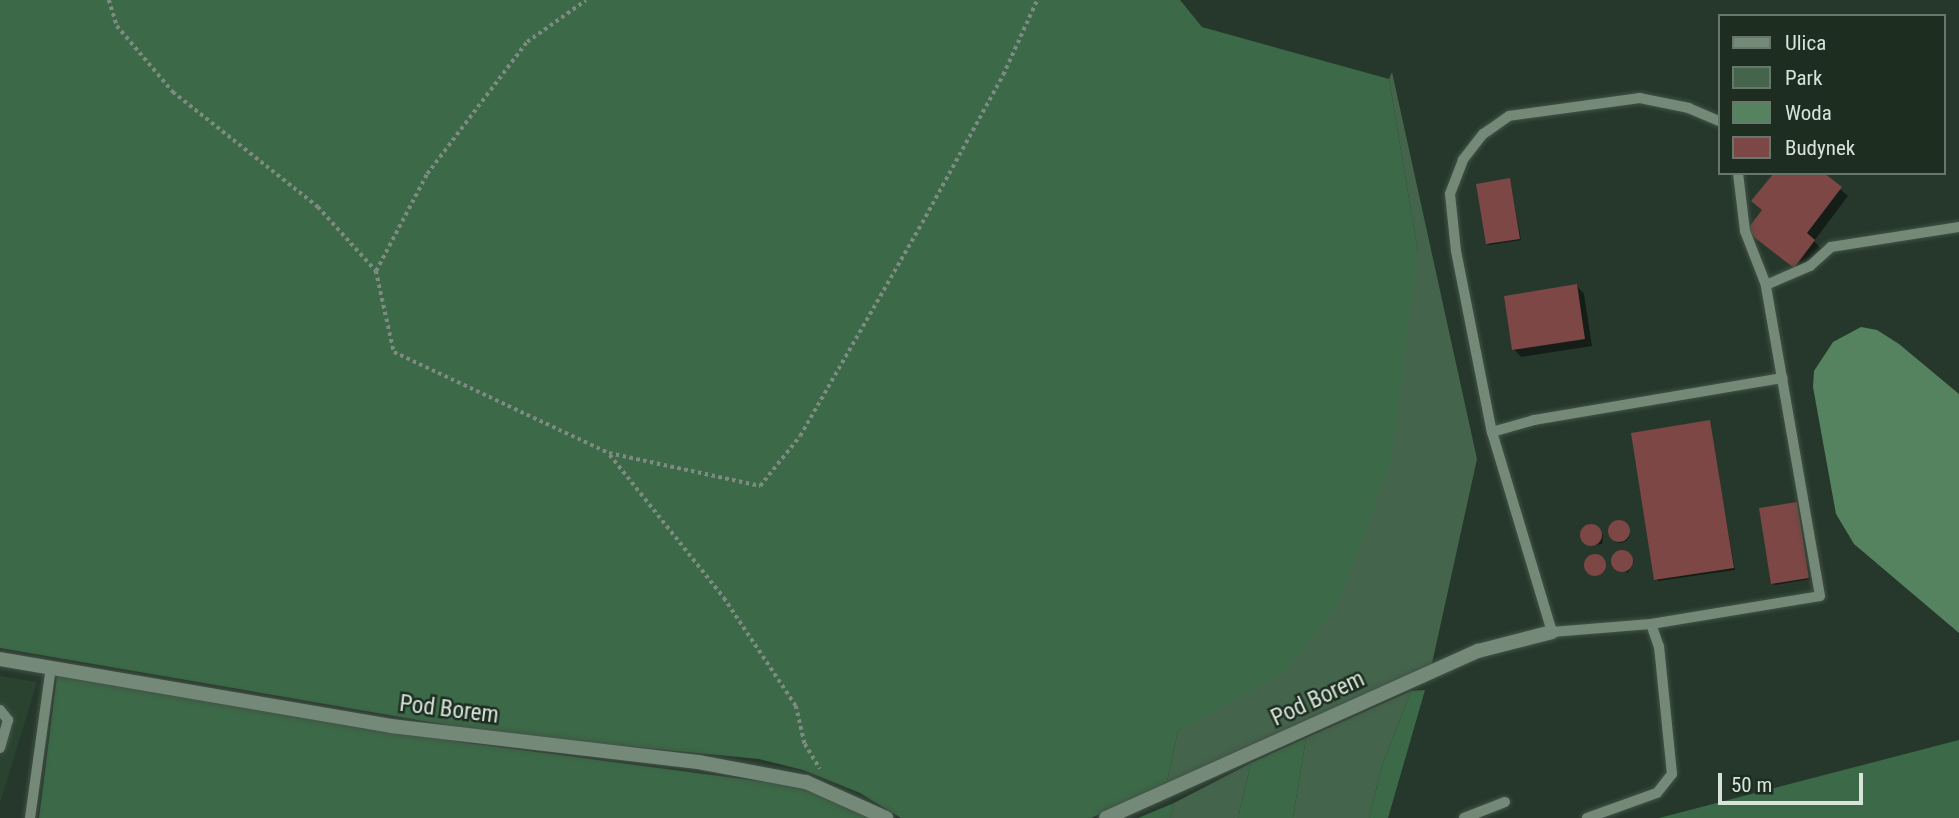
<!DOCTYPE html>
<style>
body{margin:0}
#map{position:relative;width:1959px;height:818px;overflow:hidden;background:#26382b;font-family:"Roboto Condensed",sans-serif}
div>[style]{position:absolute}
.built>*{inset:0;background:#2a4330}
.green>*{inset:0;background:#45644c}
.forest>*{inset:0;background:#3c6947}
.water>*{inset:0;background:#558360}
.shadow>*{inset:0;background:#0007}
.round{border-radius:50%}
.building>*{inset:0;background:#7c4744}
.path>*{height:3.5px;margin-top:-1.75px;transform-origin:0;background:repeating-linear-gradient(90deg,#7d8b80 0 3.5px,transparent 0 7px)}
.roads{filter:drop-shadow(0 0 2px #435347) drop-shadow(0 0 2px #435347)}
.service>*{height:10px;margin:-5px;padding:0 5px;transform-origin:5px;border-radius:5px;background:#758979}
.minor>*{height:14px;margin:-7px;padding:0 7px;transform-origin:7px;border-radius:7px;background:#758979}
span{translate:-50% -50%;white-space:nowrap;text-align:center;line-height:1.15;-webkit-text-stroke:5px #1d2e21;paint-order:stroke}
.street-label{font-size:23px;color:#d8e3da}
.legend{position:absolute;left:1718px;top:14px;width:228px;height:161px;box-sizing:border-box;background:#1d2e21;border:2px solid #68766b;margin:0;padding:9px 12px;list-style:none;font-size:21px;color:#d8e3da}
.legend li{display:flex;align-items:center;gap:14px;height:35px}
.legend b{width:35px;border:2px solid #68766b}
.scale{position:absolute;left:1718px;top:773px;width:145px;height:32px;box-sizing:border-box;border:4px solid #d8e3da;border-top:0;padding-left:9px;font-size:21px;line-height:24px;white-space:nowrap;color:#d8e3da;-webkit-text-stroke:5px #1d2e21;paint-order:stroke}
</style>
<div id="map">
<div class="built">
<div style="clip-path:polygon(0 676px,37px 682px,0 803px)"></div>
</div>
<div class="green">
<div style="clip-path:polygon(1392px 72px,1477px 459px,1431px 668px,1166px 786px,1178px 731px,1207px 711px,1418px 252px,1389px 79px)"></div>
<div style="clip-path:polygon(1411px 691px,1382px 766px,1369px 818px,1293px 818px,1306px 738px)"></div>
<div style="clip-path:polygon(1251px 763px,1238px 818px,1170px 818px,1174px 803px)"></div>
</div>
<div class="forest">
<div style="clip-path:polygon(0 0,1180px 0,1202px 27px,1389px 79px,1418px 252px,1391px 461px,1337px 607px,1284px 672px,1178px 731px,1166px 786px,1091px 818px,901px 818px,860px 793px,803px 770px,759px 759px,499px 734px,0 648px)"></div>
<div style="clip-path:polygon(57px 676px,467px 743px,804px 787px,868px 818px,39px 818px)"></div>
<div style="clip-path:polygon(1425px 690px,1388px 818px,1369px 818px,1382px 766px,1411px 691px)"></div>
<div style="clip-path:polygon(1306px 738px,1293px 818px,1238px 818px,1251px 763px)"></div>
<div style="clip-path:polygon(1959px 740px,1959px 818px,1659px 818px)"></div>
<div style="clip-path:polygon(1174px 803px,1170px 818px,1138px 818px)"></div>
</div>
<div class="water">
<div style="clip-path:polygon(1861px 327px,1877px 330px,1899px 344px,1959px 394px,1959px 633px,1854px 544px,1836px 514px,1813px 387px,1814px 371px,1833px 342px)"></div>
</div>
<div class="shadow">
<div style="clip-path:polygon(1773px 173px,1821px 173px,1848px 196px,1814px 241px,1821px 249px,1802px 274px,1756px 238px)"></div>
<div style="clip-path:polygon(1510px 180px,1521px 240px,1489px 245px,1487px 243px)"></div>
<div style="clip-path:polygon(1577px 286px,1584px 294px,1592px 346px,1521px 357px,1514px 349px)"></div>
<div style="clip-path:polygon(1709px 422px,1735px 570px,1658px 581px,1656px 579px)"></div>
<div style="clip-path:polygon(1796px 504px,1810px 579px,1775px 585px,1773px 583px)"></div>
<div class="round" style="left:1610px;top:523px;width:20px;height:20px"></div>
<div style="clip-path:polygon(1596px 527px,1603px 535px,1602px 544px,1589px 546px,1584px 531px)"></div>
<div style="clip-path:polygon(1619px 553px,1634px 561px,1628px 573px,1613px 564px)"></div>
<div class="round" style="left:1587px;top:558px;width:18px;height:18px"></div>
</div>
<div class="building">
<div style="clip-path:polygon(1774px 173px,1824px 173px,1842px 187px,1807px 233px,1815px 240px,1794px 268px,1746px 231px,1762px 210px,1751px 201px)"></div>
<div style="clip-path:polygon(1510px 178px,1520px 239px,1486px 244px,1476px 184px)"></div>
<div style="clip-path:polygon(1577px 284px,1585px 339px,1512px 350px,1504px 296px)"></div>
<div style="clip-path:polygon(1710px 420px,1734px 568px,1654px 580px,1631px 433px)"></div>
<div style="clip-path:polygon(1797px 502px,1809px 578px,1771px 584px,1759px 508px)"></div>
<div class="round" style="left:1608px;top:520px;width:22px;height:22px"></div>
<div class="round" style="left:1580px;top:524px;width:22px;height:22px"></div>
<div class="round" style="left:1611px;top:550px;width:22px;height:22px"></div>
<div class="round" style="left:1584px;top:554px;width:22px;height:22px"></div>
</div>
<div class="path">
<div style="left:109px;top:0;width:27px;rotate:73deg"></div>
<div style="left:117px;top:26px;width:87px;rotate:49.7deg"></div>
<div style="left:173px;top:92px;width:185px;rotate:38.4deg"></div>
<div style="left:318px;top:207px;width:86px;rotate:47.8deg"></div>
<div style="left:376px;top:271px;width:83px;rotate:77.5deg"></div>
<div style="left:394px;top:352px;width:238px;rotate:25.2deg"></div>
<div style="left:609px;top:453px;width:155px;rotate:12.3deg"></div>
<div style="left:760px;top:486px;width:64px;rotate:-51.3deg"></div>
<div style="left:800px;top:436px;width:245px;rotate:-60.2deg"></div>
<div style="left:922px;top:223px;width:169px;rotate:-61.3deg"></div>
<div style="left:1003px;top:75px;width:82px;rotate:-65.6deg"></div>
<div style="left:376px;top:271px;width:110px;rotate:-62.3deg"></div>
<div style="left:427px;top:174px;width:166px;rotate:-52.9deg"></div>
<div style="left:527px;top:42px;width:72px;rotate:-35.4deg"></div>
<div style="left:610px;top:455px;width:183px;rotate:51.4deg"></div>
<div style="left:724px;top:598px;width:130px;rotate:56.3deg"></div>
<div style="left:796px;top:706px;width:39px;rotate:77deg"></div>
<div style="left:805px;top:744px;width:29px;rotate:59deg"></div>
</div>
<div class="roads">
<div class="service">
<div style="left:1719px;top:121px;width:33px;rotate:-157deg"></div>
<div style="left:1689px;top:108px;width:50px;rotate:-168.5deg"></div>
<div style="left:1640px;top:98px;width:132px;rotate:172.2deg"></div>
<div style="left:1509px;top:116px;width:32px;rotate:145deg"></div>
<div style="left:1483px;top:134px;width:33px;rotate:128deg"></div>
<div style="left:1463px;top:160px;width:36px;rotate:111deg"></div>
<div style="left:1450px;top:194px;width:57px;rotate:84deg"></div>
<div style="left:1456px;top:251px;width:185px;rotate:78.8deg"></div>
<div style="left:1492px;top:432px;width:209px;rotate:73.3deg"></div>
<div style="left:1552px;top:632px;width:99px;rotate:-4.6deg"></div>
<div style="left:1651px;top:624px;width:171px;rotate:-9.4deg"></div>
<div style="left:1820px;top:596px;width:316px;rotate:-99.9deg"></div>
<div style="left:1766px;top:285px;width:58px;rotate:-111.3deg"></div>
<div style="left:1745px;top:231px;width:58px;rotate:-96.9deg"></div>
<div style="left:1766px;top:285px;width:48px;rotate:-23.4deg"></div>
<div style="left:1810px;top:266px;width:28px;rotate:-42deg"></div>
<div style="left:1831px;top:247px;width:130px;rotate:-8.9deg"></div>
<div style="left:1492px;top:432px;width:44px;rotate:-15.9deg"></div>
<div style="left:1534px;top:420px;width:252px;rotate:-9.6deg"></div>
<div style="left:0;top:710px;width:13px;rotate:51deg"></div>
<div style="left:8px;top:720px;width:29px;rotate:106deg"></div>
<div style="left:30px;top:818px;width:152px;rotate:-82.1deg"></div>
<div style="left:1464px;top:818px;width:44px;rotate:-21.3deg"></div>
<div style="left:1587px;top:818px;width:74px;rotate:-19.7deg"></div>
<div style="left:1657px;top:793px;width:24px;rotate:-52deg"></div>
<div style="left:1672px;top:774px;width:128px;rotate:-95.8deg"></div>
<div style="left:1659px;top:647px;width:24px;rotate:-109deg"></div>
</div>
<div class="minor">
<div style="left:0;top:659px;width:397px;rotate:9.7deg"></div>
<div style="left:391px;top:726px;width:309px;rotate:6.7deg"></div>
<div style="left:698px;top:762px;width:110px;rotate:10.5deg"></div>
<div style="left:806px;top:782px;width:88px;rotate:24.2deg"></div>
<div style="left:1106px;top:818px;width:408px;rotate:-24.2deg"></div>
<div style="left:1478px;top:651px;width:76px;rotate:-14.4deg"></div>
</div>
</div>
<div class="street-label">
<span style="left:1318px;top:699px;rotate:-25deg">Pod Borem</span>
<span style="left:449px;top:710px;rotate:7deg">Pod Borem</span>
</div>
<ul class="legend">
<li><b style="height:9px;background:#758979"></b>Ulica</li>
<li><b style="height:19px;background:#45644c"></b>Park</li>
<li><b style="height:19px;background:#558360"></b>Woda</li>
<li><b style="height:19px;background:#7c4744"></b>Budynek</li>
</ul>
<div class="scale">50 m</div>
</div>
